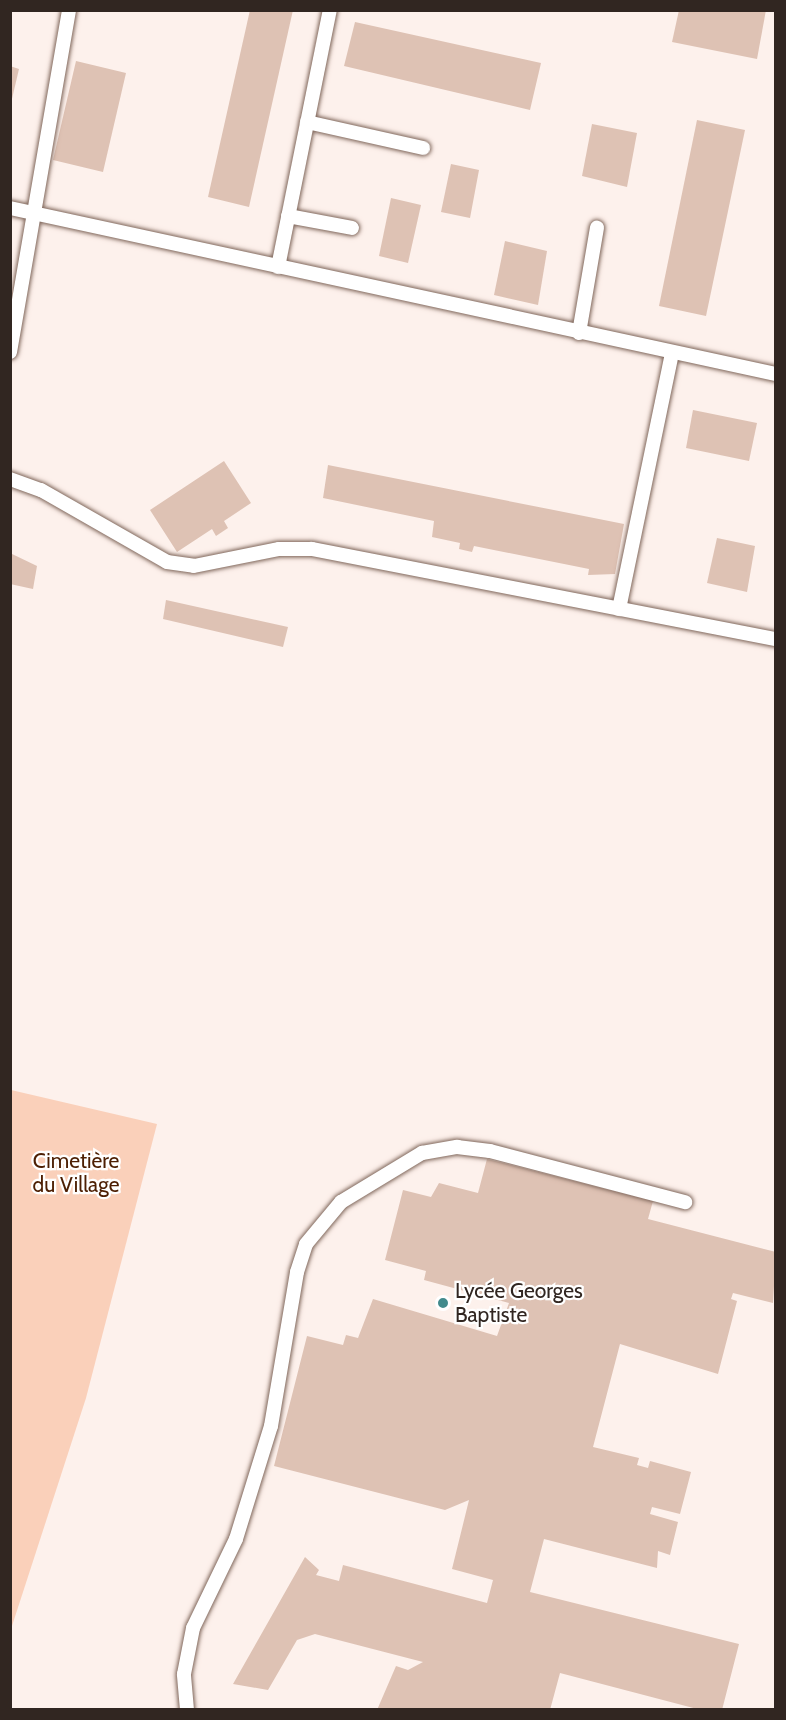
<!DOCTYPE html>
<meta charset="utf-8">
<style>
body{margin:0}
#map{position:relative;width:786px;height:1720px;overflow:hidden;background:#fdf1ec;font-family:Cabin,sans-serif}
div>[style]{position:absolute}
.green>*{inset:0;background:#fad0ba}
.building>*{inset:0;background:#dec2b4}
.roads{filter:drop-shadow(0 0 2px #80675b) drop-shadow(0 0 2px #80675b)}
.lane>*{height:14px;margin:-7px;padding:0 7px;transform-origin:7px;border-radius:7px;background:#fff}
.dots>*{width:16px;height:16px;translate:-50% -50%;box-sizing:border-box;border:3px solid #fff;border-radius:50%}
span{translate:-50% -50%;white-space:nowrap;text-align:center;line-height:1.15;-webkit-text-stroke:4.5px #fff;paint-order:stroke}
.park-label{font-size:21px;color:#4d1f03}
.poi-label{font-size:21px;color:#312621}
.left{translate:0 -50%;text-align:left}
.frame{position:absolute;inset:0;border:12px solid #312621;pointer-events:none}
</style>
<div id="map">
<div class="green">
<div style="clip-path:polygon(11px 1090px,157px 1124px,86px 1398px,11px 1629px)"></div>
</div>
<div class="building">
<div style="clip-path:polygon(250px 10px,293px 10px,249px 207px,208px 197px)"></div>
<div style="clip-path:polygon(679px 10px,766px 10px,757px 59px,672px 42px)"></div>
<div style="clip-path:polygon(355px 22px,541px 63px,530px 110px,344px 66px)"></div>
<div style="clip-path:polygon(76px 61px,126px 73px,103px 172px,53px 160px)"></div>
<div style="clip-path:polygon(10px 66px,19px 69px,11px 103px,10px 103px)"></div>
<div style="clip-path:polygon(697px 120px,745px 130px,706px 316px,659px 306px)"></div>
<div style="clip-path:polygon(592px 124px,637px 133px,627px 187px,582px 176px)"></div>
<div style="clip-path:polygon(451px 164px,479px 170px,470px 218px,441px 212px)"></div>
<div style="clip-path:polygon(391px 198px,421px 205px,408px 263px,379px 256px)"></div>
<div style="clip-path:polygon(505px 241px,547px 251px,538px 305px,494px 295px)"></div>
<div style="clip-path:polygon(693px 410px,757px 423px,749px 461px,686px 448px)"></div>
<div style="clip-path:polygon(224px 461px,251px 503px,224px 521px,228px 528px,216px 536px,212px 529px,177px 552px,150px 510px)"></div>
<div style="clip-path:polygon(328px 465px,624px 524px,615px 574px,588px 575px,589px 569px,474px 546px,472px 552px,459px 549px,460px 543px,432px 537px,434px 521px,323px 498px)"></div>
<div style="clip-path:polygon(717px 538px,755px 546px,747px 592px,707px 583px)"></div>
<div style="clip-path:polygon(10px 553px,37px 566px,33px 589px,10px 584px)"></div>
<div style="clip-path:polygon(166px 600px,288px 627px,283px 647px,163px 619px)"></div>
<div style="clip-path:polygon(487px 1159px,653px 1201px,648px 1219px,776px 1252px,773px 1303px,733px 1293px,731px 1299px,737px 1301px,718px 1374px,620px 1344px,593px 1447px,639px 1458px,637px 1465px,648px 1468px,650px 1461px,691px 1472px,680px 1514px,652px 1507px,650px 1514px,678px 1522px,670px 1555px,658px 1551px,657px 1568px,544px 1539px,530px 1592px,739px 1644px,722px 1710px,701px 1710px,560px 1673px,550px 1710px,377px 1710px,396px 1666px,408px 1670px,423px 1662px,315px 1634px,297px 1640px,268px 1690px,233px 1684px,305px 1557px,319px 1570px,316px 1575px,339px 1581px,343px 1565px,487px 1603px,493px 1580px,452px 1569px,469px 1500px,445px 1510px,274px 1466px,307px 1336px,343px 1345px,346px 1335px,358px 1338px,373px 1299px,497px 1336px,509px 1303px,424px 1280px,426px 1271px,385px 1260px,403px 1190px,431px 1197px,439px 1183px,478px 1193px)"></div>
</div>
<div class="roads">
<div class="lane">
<div style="left:307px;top:122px;width:119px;rotate:12.6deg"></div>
<div style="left:10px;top:208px;width:784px;rotate:12.23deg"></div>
<div style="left:288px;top:216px;width:65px;rotate:10.6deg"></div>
<div style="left:278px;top:267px;width:262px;rotate:-78.6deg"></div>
<div style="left:579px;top:333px;width:107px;rotate:-80.3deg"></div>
<div style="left:10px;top:352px;width:347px;rotate:-80.2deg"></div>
<div style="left:10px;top:479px;width:33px;rotate:20deg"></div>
<div style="left:41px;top:490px;width:145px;rotate:29.7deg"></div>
<div style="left:167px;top:562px;width:27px;rotate:8deg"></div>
<div style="left:194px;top:566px;width:87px;rotate:-11.3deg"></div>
<div style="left:279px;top:549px;width:33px"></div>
<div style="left:312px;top:549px;width:473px;rotate:11deg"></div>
<div style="left:619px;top:609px;width:260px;rotate:-78.3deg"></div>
<div style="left:187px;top:1710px;width:36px;rotate:-95deg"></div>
<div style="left:184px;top:1674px;width:47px;rotate:-78.9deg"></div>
<div style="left:193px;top:1628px;width:99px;rotate:-64.2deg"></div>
<div style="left:236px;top:1539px;width:118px;rotate:-72.8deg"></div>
<div style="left:271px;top:1426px;width:156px;rotate:-80.4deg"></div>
<div style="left:297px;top:1272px;width:29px;rotate:-72deg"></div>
<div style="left:306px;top:1244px;width:55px;rotate:-50.2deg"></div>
<div style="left:341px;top:1202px;width:95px;rotate:-31.2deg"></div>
<div style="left:422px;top:1153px;width:36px;rotate:-10deg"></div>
<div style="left:457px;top:1147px;width:33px;rotate:7deg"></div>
<div style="left:490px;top:1151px;width:202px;rotate:14.7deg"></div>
</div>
</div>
<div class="dots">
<div style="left:443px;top:1303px;background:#428a8c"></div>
</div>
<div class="park-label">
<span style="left:76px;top:1173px">Cimetière<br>du Village</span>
</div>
<div class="poi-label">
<span class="left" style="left:455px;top:1303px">Lycée Georges<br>Baptiste</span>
</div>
<div class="frame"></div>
</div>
